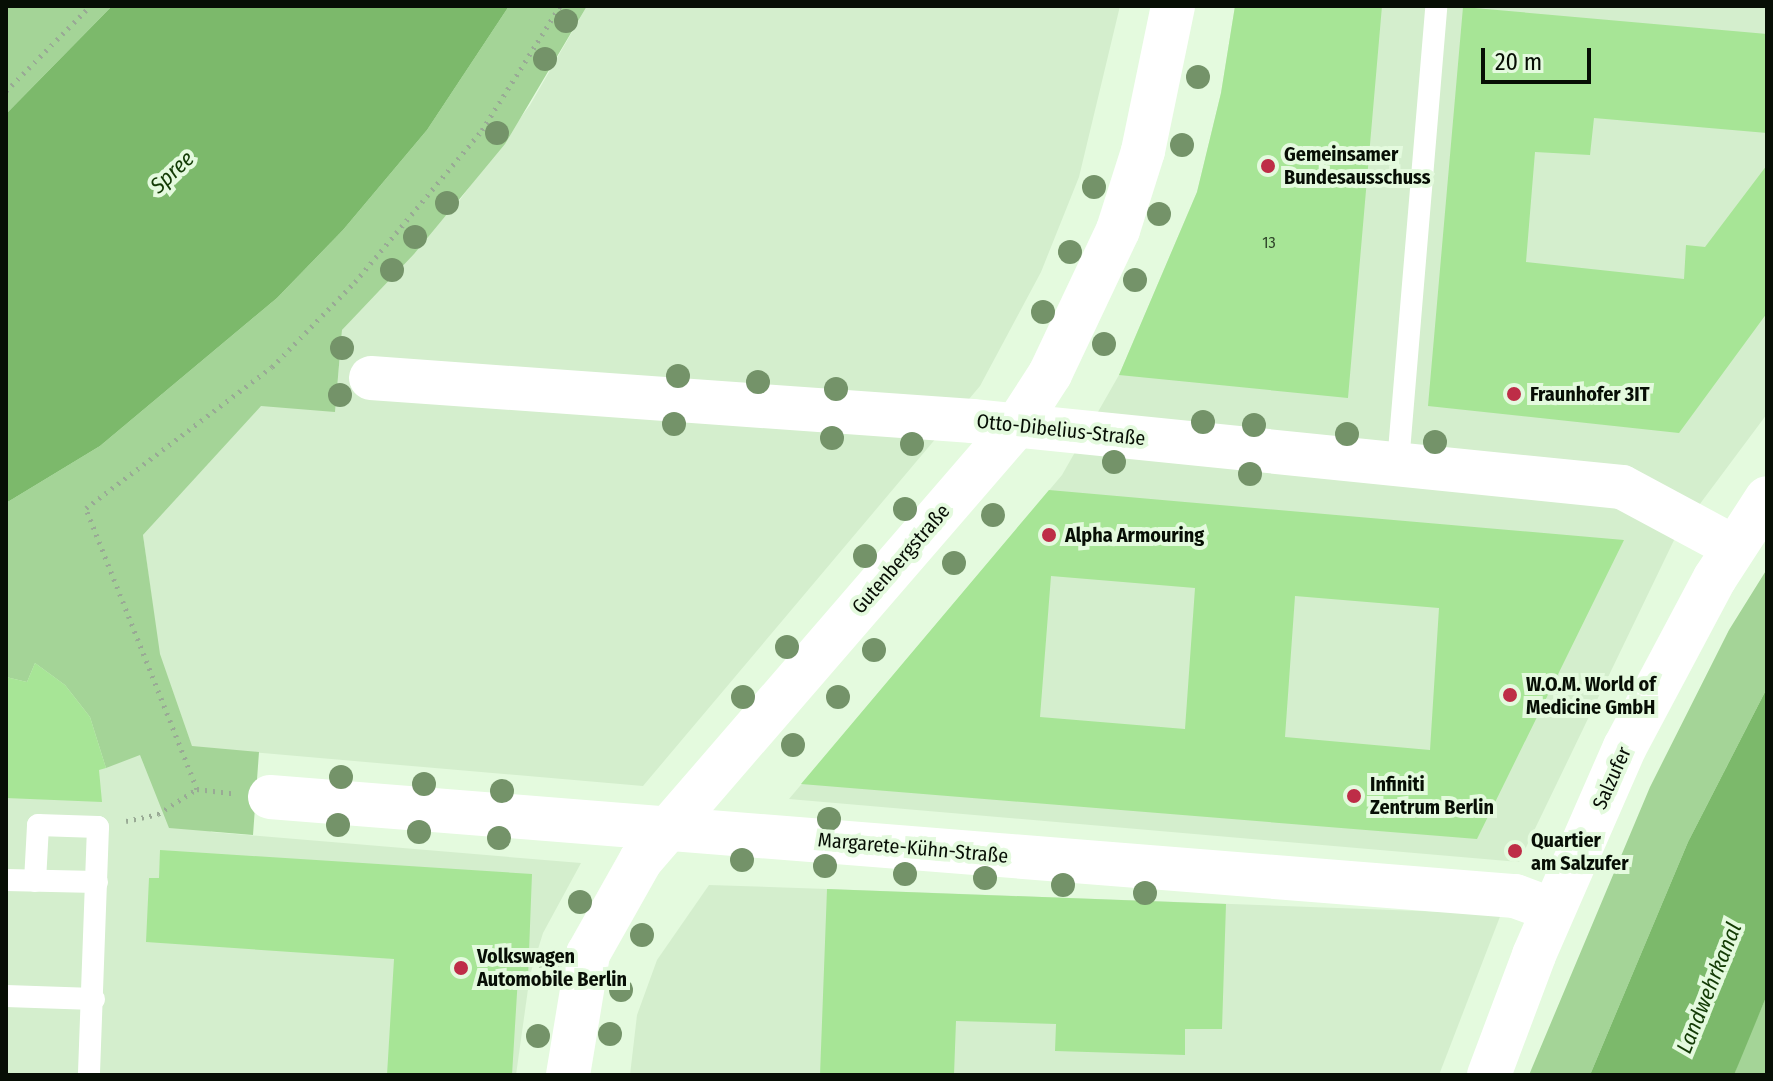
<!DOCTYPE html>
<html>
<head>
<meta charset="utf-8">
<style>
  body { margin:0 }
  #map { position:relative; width:1773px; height:1081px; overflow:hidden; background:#e4fade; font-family:"Fira Sans Condensed",sans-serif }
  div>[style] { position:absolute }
  .built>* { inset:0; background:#d4eecd }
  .green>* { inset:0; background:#a4d497 }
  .water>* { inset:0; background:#7cb96b }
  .building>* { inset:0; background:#a7e596 }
  .path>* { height:5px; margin-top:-2.5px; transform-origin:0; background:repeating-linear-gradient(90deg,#99aa95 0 2px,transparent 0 8px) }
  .service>* { height:22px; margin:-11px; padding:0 11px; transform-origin:11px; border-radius:11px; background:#fff }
  .minor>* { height:44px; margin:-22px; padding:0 22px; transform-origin:22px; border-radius:22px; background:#fff }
  .tertiary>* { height:44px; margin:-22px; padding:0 22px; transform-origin:22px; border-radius:22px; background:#fff }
  .trees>* { width:24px; height:24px; margin:-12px; border-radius:50%; background:#749369 }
  .dots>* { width:22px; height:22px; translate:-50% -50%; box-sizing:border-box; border:4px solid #e4fade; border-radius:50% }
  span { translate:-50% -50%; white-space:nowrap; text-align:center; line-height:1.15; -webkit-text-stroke:8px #e4fade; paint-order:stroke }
  .number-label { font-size:16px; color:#2f4429 }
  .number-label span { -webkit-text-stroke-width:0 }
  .poi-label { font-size:20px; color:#070e05; font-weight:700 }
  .left { translate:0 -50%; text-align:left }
  .street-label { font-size:20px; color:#070e05 }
  .water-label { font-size:22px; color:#123a04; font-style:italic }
  .frame { position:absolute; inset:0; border:8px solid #070e05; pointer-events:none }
  .scale { position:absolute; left:1481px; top:48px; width:110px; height:36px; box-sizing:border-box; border:4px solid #070e05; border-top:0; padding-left:10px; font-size:24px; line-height:28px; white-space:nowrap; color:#070e05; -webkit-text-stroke:6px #e4fade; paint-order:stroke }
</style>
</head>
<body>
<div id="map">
  <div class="built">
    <i style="clip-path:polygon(587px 6px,1120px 6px,1079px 177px,1041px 272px,980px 386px,643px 786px,192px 747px,159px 653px,143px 535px,261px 405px,335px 411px,342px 330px,459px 201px,530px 105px)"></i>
    <i style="clip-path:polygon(1235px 6px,1767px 6px,1767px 414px,1676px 536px,1519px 862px,789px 799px,1062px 475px,1119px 375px,1197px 192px,1221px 93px)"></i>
    <i style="clip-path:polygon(6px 503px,211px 832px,581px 863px,543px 933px,530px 975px,516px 1075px,6px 1075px)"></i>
    <i style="clip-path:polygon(709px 885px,827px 889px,1501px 914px,1439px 1075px,630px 1075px,637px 1015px,657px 960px)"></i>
  </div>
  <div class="green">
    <i style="clip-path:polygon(6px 6px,112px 6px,6px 114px)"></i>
    <i style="clip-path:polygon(509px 6px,587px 6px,505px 144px,414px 254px,342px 330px,335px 412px,261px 406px,143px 535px,160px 654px,192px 746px,259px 752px,253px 835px,169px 828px,140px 755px,106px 768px,90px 717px,65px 685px,35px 663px,27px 682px,6px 677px,6px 503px,100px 446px,277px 298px,343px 230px,427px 130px)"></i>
    <i style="clip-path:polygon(1767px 569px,1767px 688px,1688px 842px,1590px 1075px,1529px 1075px,1650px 787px,1729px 630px)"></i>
    <i style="clip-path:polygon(1767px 995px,1767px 1075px,1734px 1075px,1740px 1057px)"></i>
  </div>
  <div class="water">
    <i style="clip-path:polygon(112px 6px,509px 6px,427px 130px,343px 230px,277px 298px,100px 446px,6px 503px,6px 114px)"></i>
    <i style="clip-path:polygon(1767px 688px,1767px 995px,1734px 1075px,1590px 1075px,1688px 842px)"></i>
  </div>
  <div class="building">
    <i style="clip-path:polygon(1235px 6px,1382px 6px,1348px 398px,1119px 375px,1197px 192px,1221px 93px)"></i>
    <i style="clip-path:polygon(1463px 7px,1767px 34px,1767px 133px,1594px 118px,1590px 155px,1535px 152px,1526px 262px,1684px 279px,1686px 245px,1705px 247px,1767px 165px,1767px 313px,1679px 433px,1428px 406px)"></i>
    <i style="clip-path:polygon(evenodd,1049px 490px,1185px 502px,1624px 540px,1477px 839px,801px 784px,1049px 490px,1051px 576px,1195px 588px,1185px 729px,1040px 717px,1051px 576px,1049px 490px,1295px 596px,1439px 608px,1430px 750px,1285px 737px,1295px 596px)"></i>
    <i style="clip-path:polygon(35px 663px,65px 685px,90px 717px,106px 768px,99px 770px,102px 802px,6px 798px,6px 677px,27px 682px)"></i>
    <i style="clip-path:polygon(160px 850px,532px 874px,528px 978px,518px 977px,512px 1075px,387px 1075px,394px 959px,146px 942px,149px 878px,159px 878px)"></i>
    <i style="clip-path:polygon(827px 889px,1226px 904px,1222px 1029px,1185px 1029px,1185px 1055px,1055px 1051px,1056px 1024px,956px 1021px,954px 1075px,820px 1075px)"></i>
  </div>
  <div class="path">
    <i style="left:6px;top:91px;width:120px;rotate:-45.3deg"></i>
    <i style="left:197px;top:789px;width:302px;rotate:-111.6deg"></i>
    <i style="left:86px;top:508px;width:233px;rotate:-37.2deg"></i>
    <i style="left:272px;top:367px;width:119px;rotate:-45.7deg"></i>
    <i style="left:355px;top:282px;width:198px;rotate:-50.1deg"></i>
    <i style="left:482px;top:130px;width:146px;rotate:-57.8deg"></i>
    <i style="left:126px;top:821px;width:33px;rotate:-12deg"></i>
    <i style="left:158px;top:814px;width:46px;rotate:-32.7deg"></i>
    <i style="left:197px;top:789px;width:35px;rotate:7deg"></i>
  </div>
  <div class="service">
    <i style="left:1398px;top:463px;width:459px;rotate:-85.2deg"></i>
    <i style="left:6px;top:880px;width:91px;rotate:1.3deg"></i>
    <i style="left:35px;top:881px;width:56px;rotate:-86.9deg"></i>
    <i style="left:38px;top:825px;width:60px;rotate:1.9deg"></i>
    <i style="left:98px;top:827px;width:248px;rotate:92.1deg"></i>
    <i style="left:6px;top:996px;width:88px;rotate:2deg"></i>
  </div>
  <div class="minor">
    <i style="left:371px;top:378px;width:603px;rotate:4.09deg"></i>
    <i style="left:972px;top:421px;width:653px;rotate:5.8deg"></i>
    <i style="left:1622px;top:487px;width:127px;rotate:28.2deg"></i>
    <i style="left:270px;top:797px;width:1249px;rotate:4.55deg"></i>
    <i style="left:1515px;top:896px;width:40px;rotate:20.2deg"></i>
    <i style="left:568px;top:1075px;width:123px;rotate:-80.6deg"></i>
    <i style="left:588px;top:954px;width:108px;rotate:-60.6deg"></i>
    <i style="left:641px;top:860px;width:575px;rotate:-49.16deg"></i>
    <i style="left:1017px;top:425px;width:61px;rotate:-57.1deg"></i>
    <i style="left:1050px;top:374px;width:159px;rotate:-64.7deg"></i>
    <i style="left:1118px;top:230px;width:83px;rotate:-72.4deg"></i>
    <i style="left:1143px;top:151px;width:148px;rotate:-78.3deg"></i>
  </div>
  <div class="tertiary">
    <i style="left:1489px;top:1075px;width:128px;rotate:-69.4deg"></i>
    <i style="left:1534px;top:955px;width:227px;rotate:-66.4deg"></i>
    <i style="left:1625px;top:747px;width:191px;rotate:-62deg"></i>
    <i style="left:1715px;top:578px;width:95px;rotate:-57deg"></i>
  </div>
  <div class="trees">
    <i style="left:566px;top:21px"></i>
    <i style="left:545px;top:59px"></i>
    <i style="left:1198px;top:77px"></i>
    <i style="left:497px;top:133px"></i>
    <i style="left:1182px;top:145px"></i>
    <i style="left:1094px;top:187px"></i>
    <i style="left:447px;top:203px"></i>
    <i style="left:1159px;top:214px"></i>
    <i style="left:415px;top:237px"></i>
    <i style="left:1070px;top:252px"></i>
    <i style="left:392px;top:270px"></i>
    <i style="left:1135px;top:280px"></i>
    <i style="left:1043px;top:312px"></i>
    <i style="left:1104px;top:344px"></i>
    <i style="left:342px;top:348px"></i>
    <i style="left:678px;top:376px"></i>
    <i style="left:758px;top:382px"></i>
    <i style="left:836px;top:389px"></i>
    <i style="left:340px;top:395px"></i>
    <i style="left:1203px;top:422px"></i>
    <i style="left:674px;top:424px"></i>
    <i style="left:1254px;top:425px"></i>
    <i style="left:1347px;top:434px"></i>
    <i style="left:832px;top:438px"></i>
    <i style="left:1435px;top:442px"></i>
    <i style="left:912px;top:444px"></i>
    <i style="left:1114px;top:462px"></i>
    <i style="left:1250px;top:474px"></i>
    <i style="left:905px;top:509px"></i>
    <i style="left:993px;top:515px"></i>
    <i style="left:865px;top:556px"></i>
    <i style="left:954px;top:563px"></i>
    <i style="left:787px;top:647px"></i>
    <i style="left:874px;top:650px"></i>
    <i style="left:743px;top:697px"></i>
    <i style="left:838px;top:697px"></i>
    <i style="left:793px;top:745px"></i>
    <i style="left:341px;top:777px"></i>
    <i style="left:424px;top:784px"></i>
    <i style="left:502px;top:791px"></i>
    <i style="left:829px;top:819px"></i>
    <i style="left:338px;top:825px"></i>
    <i style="left:419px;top:832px"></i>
    <i style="left:499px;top:838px"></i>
    <i style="left:742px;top:860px"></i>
    <i style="left:825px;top:866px"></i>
    <i style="left:905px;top:874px"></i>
    <i style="left:985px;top:878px"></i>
    <i style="left:1063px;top:885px"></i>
    <i style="left:1145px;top:893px"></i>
    <i style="left:580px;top:902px"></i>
    <i style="left:642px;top:935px"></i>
    <i style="left:551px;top:969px"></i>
    <i style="left:621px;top:990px"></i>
    <i style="left:610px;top:1034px"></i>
    <i style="left:538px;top:1036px"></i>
  </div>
  <div class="dots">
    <i style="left:1268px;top:166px;background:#be2d47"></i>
    <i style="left:1514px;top:394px;background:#be2d47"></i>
    <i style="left:1049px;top:535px;background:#be2d47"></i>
    <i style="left:1510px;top:695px;background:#be2d47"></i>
    <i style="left:1354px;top:796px;background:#be2d47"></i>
    <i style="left:1515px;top:851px;background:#be2d47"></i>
    <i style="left:461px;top:968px;background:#be2d47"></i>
  </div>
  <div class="number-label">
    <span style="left:1269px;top:243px">13</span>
  </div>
  <div class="poi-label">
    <span class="left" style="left:1284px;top:166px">Gemeinsamer<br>Bundesausschuss</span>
    <span class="left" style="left:1530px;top:394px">Fraunhofer 3IT</span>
    <span class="left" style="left:1065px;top:535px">Alpha Armouring</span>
    <span class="left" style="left:1526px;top:696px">W.O.M. World of<br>Medicine GmbH</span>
    <span class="left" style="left:1370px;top:796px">Infiniti<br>Zentrum Berlin</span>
    <span class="left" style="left:1531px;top:852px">Quartier<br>am Salzufer</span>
    <span class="left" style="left:477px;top:968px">Volkswagen<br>Automobile Berlin</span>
  </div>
  <div class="street-label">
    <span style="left:1061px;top:430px;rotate:6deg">Otto-Dibelius-Straße</span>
    <span style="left:901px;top:559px;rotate:-49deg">Gutenbergstraße</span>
    <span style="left:1612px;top:778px;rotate:-66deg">Salzufer</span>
    <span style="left:913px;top:848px;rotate:5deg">Margarete-Kühn-Straße</span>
  </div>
  <div class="water-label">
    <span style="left:172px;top:172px;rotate:-43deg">Spree</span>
    <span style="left:1709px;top:988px;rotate:-68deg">Landwehrkanal</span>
  </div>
  <div class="frame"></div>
  <div class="scale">20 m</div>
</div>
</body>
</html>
